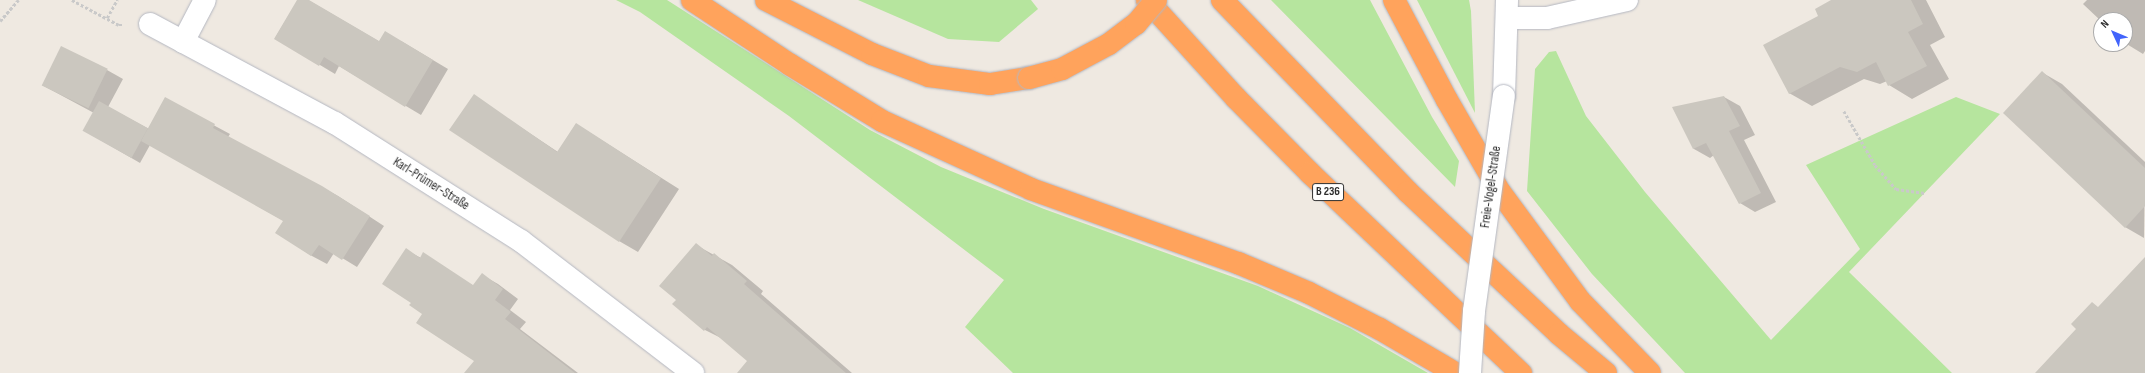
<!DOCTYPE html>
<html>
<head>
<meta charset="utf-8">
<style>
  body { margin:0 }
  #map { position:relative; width:2145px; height:373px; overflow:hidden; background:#efe9e1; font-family:"Sofia Sans Condensed",sans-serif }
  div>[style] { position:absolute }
  .green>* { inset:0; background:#b6e59e }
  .shadow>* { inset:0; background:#0003 }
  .building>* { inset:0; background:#cbc7bf; transform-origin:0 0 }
  .path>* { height:2.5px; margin-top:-1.25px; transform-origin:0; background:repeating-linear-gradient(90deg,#c9c9c9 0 3px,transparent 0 5px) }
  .roads { filter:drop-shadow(0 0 1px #b4b7c1) drop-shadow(0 0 1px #b4b7c1) }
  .minor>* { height:22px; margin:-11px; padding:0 11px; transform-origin:11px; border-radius:11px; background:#fff }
  .highway>* { height:22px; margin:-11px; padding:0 11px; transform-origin:11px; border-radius:11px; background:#ffa35c }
  .bridges { filter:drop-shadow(0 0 1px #b4b7c1) drop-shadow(0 0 1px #b4b7c1) }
  .minor-bridge>* { height:22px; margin:-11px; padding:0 11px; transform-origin:11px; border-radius:11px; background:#fff }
  .highway-bridge>* { height:22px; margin:-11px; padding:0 11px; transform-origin:11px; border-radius:11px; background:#ffa35c }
  span { translate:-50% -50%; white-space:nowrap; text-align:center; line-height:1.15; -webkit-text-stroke:3px #fff; paint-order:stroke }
  .shield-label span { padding:1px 3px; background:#fff; border:1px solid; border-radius:3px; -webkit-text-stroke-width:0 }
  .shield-label { font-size:12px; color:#2e2e2e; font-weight:700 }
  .street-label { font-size:13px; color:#2e2e2e }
  .north { position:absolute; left:2093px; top:12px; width:40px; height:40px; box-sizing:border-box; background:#fff; border:1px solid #ababab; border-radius:50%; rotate:314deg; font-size:11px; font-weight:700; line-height:16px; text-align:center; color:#2e2e2e }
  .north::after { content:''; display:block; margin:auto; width:14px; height:18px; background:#4264fb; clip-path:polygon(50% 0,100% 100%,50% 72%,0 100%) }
</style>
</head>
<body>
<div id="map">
  <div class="green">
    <i style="clip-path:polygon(616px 0,667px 0,870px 130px,941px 167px,1044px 209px,1258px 286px,1350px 328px,1428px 373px,1013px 373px,965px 327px,1004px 280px,789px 116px,640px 12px)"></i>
    <i style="clip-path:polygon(858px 0,1031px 0,1038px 9px,999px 42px,948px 39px)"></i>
    <i style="clip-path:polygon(1271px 0,1370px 0,1432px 117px,1459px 161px,1455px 187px)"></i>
    <i style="clip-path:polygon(1417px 0,1469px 0,1471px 11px,1475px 113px)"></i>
    <i style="clip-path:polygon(1556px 51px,1586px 116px,1645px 192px,1771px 340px,1860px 249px,1806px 165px,1956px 97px,2000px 114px,1849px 272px,1952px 373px,1685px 373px,1592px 274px,1527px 191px,1535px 69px,1549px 52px)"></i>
  </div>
  <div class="shadow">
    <i style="clip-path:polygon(298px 0,308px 0,380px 42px,401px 41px,448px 69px,421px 115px,339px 66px,335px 74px,275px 38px)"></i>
    <i style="clip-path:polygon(1833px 0,1926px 0,1945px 37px,1930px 45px,1949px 79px,1912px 99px,1889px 85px,1887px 81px,1880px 84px,1864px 79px,1812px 106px,1789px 93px,1820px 16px)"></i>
    <i style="clip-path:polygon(2087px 0,2145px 0,2145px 51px,2143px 54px,2125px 43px,2125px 20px,2101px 21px,2083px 4px)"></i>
    <i style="clip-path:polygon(107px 70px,123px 79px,108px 107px,149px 129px,165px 99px,230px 134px,228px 137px,338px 196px,384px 226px,357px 267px,334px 253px,327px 264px,312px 256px,277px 233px,284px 221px,150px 145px,140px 163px,85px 131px,94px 113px,42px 85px)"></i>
    <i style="clip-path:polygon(2043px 73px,2062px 84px,2145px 162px,2144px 238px,2125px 227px)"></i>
    <i style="clip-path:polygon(474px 96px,558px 152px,576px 124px,679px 189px,638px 252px,619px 241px)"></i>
    <i style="clip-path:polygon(1724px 97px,1740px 106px,1755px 135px,1744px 140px,1776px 202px,1755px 212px,1740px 203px,1714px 155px,1710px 158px,1694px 149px,1673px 108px)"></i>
    <i style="clip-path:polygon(696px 245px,732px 265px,763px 291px,761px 294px,852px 373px,755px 373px,749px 361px,723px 339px,705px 330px,685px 313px,677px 300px)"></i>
    <i style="clip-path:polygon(406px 250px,474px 286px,482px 275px,498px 284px,518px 299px,510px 310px,526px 322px,520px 329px,578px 373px,468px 373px,475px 361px,412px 302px)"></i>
  </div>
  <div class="building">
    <i style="clip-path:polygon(297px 0,309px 0,379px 41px,385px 31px,433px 60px,405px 107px,324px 57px,319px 66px,274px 39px)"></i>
    <i style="clip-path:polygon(1831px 0,1911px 0,1923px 24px,1908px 32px,1927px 66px,1888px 86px,1876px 62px,1857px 72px,1840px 67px,1789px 94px,1763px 45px,1818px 16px,1815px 9px)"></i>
    <i style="left:61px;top:46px;width:52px;height:44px;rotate:26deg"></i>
    <i style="clip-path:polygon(2042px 71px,2145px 168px,2145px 206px,2125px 228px,2003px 113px)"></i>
    <i style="clip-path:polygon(474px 94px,557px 152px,576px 123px,661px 178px,619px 242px,449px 130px)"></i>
    <i style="clip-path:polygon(1724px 96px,1740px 126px,1729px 131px,1761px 193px,1739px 204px,1706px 143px,1693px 149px,1672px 107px)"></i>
    <i style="clip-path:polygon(165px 97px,215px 124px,213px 128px,322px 186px,370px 216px,342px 260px,319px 245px,311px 256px,275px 233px,283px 221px,141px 141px)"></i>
    <i style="left:99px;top:101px;width:56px;height:34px;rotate:29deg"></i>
    <i style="clip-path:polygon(696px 243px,712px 256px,714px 253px,747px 281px,744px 284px,846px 373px,737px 373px,747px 361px,707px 327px,704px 331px,672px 304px,676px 300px,659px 286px)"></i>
    <i style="clip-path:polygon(406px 248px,420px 258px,423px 252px,473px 285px,482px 273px,503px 289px,495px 300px,511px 312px,505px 319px,575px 373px,464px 373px,474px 361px,416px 323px,422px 314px,409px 305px,411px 303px,382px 284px)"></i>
    <i style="clip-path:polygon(2145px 257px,2145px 373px,2035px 373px,2076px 329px,2071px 324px,2092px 302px,2098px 307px)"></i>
  </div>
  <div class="path">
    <i style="left:72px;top:0;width:53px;rotate:28deg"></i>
    <i style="left:119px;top:25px;width:4px"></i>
    <i style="left:107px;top:18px;width:21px;rotate:-61deg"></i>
    <i style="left:0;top:21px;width:28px;rotate:-49deg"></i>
    <i style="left:1844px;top:111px;width:62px;rotate:60.1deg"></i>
    <i style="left:1875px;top:165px;width:32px;rotate:49deg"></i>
    <i style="left:1896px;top:189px;width:29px;rotate:8deg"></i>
  </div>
  <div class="roads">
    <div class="minor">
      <i style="left:1508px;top:18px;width:39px"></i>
      <i style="left:1547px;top:18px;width:82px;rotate:-12.7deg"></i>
      <i style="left:150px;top:24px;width:210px;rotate:28.2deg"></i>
      <i style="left:335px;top:123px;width:220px;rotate:32.4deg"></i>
      <i style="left:521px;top:241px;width:217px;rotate:37.5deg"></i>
      <i style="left:183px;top:42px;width:47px;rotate:-62.4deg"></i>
      <i style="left:1504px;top:96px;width:96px;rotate:-88.2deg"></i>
    </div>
    <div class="highway">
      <i style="left:692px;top:0;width:116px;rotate:33.4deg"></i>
      <i style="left:789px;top:64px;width:109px;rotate:31.5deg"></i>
      <i style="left:882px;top:121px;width:164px;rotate:24.5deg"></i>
      <i style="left:1031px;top:189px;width:220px;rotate:19.7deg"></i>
      <i style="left:1238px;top:263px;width:77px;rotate:22.9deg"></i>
      <i style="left:1309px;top:293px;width:80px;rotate:26.9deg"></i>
      <i style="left:1380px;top:329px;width:87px;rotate:30.4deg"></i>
      <i style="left:766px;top:0;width:119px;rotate:27deg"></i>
      <i style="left:872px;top:54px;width:61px;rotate:21.1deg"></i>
      <i style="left:929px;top:76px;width:62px;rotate:7.5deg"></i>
      <i style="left:990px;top:84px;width:39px;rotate:-9deg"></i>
      <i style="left:1147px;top:0;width:132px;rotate:47.8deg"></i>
      <i style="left:1236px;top:98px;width:105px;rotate:45.4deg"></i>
      <i style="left:1310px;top:173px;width:291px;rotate:43.5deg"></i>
      <i style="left:1222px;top:0;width:267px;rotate:45.9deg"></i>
      <i style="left:1408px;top:192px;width:207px;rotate:43.2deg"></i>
      <i style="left:1559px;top:334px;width:61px;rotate:39.7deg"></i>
      <i style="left:1394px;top:0;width:113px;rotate:62.1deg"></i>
      <i style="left:1447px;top:100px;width:106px;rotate:60.1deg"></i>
      <i style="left:1500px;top:192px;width:135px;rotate:53.7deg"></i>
      <i style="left:1580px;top:301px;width:100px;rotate:45.8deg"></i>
    </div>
  </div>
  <div class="bridges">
    <div class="minor-bridge">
      <i style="left:1470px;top:373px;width:62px;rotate:-86.3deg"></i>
      <i style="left:1474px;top:311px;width:217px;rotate:-82.1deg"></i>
    </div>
    <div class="highway-bridge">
      <i style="left:1029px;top:78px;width:34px;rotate:-15deg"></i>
      <i style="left:1062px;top:69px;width:53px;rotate:-28deg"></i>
      <i style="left:1109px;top:44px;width:34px;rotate:-37deg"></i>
      <i style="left:1136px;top:24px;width:31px;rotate:-50deg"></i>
    </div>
  </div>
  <div class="shield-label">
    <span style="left:1328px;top:192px">B 236</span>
  </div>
  <div class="street-label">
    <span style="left:431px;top:184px;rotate:32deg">Karl-Prümer-Straße</span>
    <span style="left:1491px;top:187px;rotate:-82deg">Freie-Vogel-Straße</span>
  </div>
  <div class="north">N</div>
</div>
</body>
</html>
